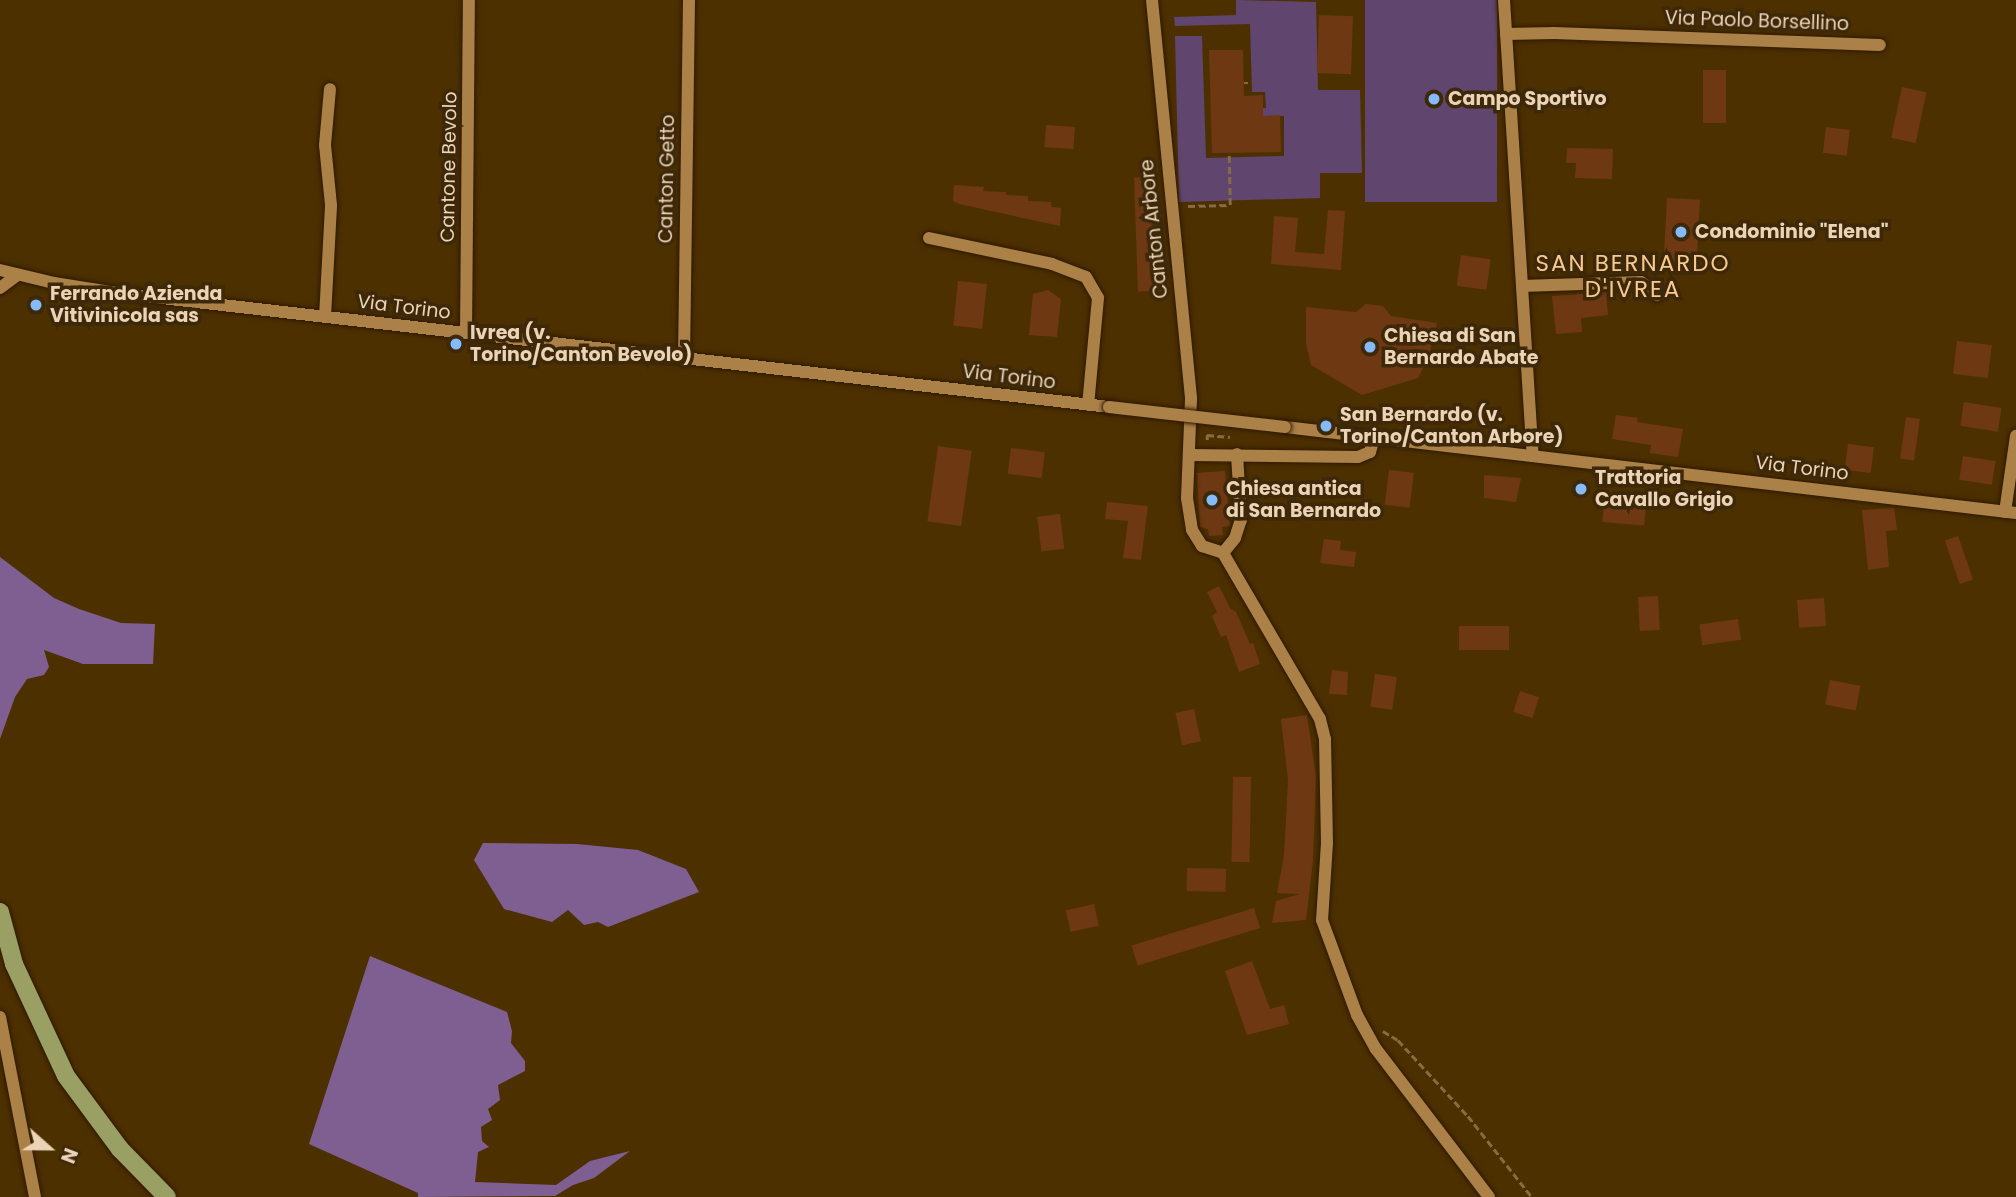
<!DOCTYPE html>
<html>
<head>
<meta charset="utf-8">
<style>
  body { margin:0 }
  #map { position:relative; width:2016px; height:1197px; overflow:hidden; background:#4d3000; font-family:Poppins,sans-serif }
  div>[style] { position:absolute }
  .green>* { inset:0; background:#60466e; transform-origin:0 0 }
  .forest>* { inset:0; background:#7f5e91 }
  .building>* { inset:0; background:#6e3912; transform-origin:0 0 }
  .path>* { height:2.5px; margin-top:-1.25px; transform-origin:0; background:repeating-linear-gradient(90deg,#866b43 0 7px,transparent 0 10.5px) }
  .roads { filter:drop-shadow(0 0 2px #2e1a00) drop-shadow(0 0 2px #2e1a00) }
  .minor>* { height:12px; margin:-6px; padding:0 6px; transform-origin:6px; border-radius:6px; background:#ab8148 }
  .major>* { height:18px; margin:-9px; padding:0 9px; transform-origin:9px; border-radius:9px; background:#9a9f64 }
  .bridges { filter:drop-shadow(0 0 2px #2e1a00) drop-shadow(0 0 2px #2e1a00) }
  .minor-bridge>* { height:12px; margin:-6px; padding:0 6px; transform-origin:6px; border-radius:6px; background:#ab8148 }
  .dots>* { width:19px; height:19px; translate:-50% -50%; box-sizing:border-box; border:4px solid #3d2809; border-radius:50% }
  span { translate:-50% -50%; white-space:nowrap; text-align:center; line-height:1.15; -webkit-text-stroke:7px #3d2809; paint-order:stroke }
  .street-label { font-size:19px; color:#ead3b7 }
  .poi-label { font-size:19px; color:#ead3b7; font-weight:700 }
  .left { translate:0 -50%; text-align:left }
  .quarter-label { font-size:23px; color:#f7c990; letter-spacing:2px }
  .north { position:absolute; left:14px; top:1113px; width:70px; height:70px; -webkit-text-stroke:5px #3d2809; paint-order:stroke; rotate:111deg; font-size:19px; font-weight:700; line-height:28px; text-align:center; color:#ead3b7 }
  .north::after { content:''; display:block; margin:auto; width:24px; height:32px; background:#ead3b7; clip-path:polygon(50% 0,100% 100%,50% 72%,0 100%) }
</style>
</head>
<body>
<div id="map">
  <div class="green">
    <i style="clip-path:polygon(1236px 0,1316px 2px,1318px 90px,1360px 90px,1362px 173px,1320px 173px,1320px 198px,1179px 202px,1175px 36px,1202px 36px,1206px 158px,1284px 156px,1284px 116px,1250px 116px,1250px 109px,1266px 108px,1265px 92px,1252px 92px,1250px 24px,1175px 26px,1174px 17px,1236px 15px)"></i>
    <i style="left:1365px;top:0;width:132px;height:202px"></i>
  </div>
  <div class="forest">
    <i style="clip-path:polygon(0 557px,54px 598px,79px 609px,121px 623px,155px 624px,153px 664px,83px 664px,44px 650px,49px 667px,44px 675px,27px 679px,15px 697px,0 739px)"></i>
    <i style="clip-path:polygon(483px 843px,577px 844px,638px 850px,686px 869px,699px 892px,608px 927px,598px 922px,584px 925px,568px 910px,552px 922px,504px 909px,474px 860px)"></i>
    <i style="clip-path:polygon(370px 956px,507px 1012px,512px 1031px,511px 1043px,525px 1061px,525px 1071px,498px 1085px,500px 1100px,488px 1109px,492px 1120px,481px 1127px,482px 1141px,489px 1147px,478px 1152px,475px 1182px,556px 1185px,590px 1161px,630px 1151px,594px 1178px,573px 1185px,555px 1196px,418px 1197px,418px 1193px,309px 1144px)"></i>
  </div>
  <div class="building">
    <i style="left:1319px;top:15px;width:34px;height:58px;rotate:2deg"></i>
    <i style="clip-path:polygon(1209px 50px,1243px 50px,1244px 96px,1263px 95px,1263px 116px,1280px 115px,1281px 152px,1212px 153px)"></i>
    <i style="left:1703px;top:70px;width:23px;height:53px"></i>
    <i style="left:1902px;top:87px;width:25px;height:52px;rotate:12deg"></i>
    <i style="left:1046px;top:125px;width:29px;height:22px;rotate:4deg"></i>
    <i style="left:1826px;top:127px;width:24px;height:26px;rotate:7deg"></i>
    <i style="clip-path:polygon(1567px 148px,1613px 149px,1612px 179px,1575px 178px,1576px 163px,1566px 163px)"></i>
    <i style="left:1150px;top:177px;width:114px;height:16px;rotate:88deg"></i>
    <i style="clip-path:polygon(954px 185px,984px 187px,983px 191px,1006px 192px,1006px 195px,1028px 196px,1028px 201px,1051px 202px,1051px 207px,1061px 208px,1060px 226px,959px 204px,953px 201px)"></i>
    <i style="left:1667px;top:198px;width:33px;height:66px;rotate:3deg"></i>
    <i style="clip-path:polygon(1328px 210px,1345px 211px,1341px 270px,1271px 264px,1274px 216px,1298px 218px,1295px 252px,1324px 254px)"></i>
    <i style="left:1461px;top:255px;width:30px;height:31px;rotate:8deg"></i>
    <i style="left:958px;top:281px;width:29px;height:45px;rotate:6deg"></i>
    <i style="clip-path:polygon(1048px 290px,1061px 299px,1057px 337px,1029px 335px,1033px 294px)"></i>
    <i style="clip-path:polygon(1606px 292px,1608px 315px,1581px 318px,1582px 332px,1556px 334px,1552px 296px)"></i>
    <i style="clip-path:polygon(1366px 304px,1383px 306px,1391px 316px,1437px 323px,1428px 358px,1418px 378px,1362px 395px,1311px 365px,1306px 344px,1306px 307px,1356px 312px)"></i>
    <i style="left:1957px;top:341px;width:35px;height:33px;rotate:7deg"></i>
    <i style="left:1964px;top:402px;width:38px;height:24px;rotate:9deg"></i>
    <i style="clip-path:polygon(1616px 415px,1638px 418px,1637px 422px,1683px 429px,1678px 457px,1650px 453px,1651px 445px,1612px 439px)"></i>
    <i style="left:1906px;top:417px;width:14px;height:42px;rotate:8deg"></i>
    <i style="left:1848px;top:444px;width:26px;height:26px;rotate:7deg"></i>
    <i style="left:938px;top:446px;width:34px;height:76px;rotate:8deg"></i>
    <i style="left:1011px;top:448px;width:34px;height:26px;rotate:7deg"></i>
    <i style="left:1963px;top:456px;width:33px;height:24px;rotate:9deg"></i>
    <i style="left:1389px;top:470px;width:25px;height:35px;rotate:7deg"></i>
    <i style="clip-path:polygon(1225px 471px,1230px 526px,1222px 527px,1223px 535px,1209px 536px,1208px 529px,1200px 527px,1197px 473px)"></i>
    <i style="clip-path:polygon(1484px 475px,1521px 478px,1516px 502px,1484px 498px)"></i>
    <i style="left:1605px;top:491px;width:42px;height:31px;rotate:5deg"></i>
    <i style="clip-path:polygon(1107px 502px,1148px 506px,1141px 560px,1123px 558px,1128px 521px,1105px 519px)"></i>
    <i style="clip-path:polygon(1894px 508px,1897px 530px,1886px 531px,1889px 567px,1868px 570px,1862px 510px)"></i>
    <i style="left:1060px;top:514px;width:35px;height:23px;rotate:83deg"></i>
    <i style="left:1958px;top:536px;width:46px;height:14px;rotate:71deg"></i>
    <i style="clip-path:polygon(1324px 539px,1341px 541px,1340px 550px,1356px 552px,1354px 567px,1320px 563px)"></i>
    <i style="clip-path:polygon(1219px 586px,1230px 608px,1236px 612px,1250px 644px,1253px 643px,1260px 664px,1239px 672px,1226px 635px,1221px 637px,1212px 616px,1217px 612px,1207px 592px)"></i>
    <i style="left:1658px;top:596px;width:34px;height:20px;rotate:87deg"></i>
    <i style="left:1824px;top:598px;width:28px;height:27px;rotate:86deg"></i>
    <i style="left:1738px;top:619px;width:21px;height:39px;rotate:82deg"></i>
    <i style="left:1509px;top:626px;width:24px;height:50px;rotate:90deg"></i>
    <i style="clip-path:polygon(1332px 670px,1348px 672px,1347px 695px,1329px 694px)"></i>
    <i style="left:1375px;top:674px;width:22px;height:33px;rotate:8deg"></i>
    <i style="left:1830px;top:680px;width:31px;height:25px;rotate:11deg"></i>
    <i style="left:1520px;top:691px;width:20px;height:22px;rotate:18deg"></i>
    <i style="left:1194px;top:709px;width:33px;height:19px;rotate:78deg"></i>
    <i style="clip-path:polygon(1307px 715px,1316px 776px,1313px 861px,1306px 920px,1272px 923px,1276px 901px,1300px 894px,1277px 893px,1284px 856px,1288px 780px,1281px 719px)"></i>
    <i style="left:1251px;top:777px;width:85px;height:18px;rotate:91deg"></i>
    <i style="left:1187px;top:868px;width:39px;height:23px;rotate:1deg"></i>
    <i style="left:1094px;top:904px;width:22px;height:29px;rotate:77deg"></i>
    <i style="left:1254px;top:908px;width:21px;height:128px;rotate:73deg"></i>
    <i style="clip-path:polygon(1252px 961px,1270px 1009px,1284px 1005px,1289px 1024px,1247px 1035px,1225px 971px)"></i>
  </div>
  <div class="path">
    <i style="left:1244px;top:83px;width:4px"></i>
    <i style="left:1188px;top:206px;width:42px;rotate:-1.4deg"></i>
    <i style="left:1230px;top:205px;width:52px;rotate:-91.1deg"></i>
    <i style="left:1207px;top:440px;width:5px;rotate:-90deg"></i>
    <i style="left:1207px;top:435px;width:23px;rotate:5deg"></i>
    <i style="left:1383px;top:1031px;width:17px;rotate:31deg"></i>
    <i style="left:1398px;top:1040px;width:103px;rotate:47.4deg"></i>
    <i style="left:1468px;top:1116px;width:103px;rotate:51.7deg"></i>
  </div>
  <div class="roads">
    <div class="minor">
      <i style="left:1152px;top:0;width:401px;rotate:84.4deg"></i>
      <i style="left:1191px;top:399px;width:99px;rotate:92.3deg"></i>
      <i style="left:1187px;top:498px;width:32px;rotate:81deg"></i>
      <i style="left:1192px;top:530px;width:19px;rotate:58deg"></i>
      <i style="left:1202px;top:546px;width:22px;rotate:18deg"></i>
      <i style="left:1504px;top:0;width:457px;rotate:86.4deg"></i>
      <i style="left:1506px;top:34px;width:48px;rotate:-1.2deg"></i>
      <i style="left:1554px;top:33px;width:326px;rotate:2.1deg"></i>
      <i style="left:929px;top:238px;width:126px;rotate:11.9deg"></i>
      <i style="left:1052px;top:264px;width:36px;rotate:21deg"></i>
      <i style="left:1086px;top:277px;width:24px;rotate:60deg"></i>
      <i style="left:1098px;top:298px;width:107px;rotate:95.3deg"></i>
      <i style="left:0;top:270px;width:56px;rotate:13.5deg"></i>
      <i style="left:54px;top:283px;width:65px;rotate:8.9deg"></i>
      <i style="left:118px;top:293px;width:998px;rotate:6.56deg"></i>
      <i style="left:1522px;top:286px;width:119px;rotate:-1.9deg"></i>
      <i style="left:1641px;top:282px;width:21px;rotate:39deg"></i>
      <i style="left:0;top:288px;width:21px;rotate:-37deg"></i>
      <i style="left:325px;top:317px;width:112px;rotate:-86.9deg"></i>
      <i style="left:331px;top:205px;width:60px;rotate:-95.7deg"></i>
      <i style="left:325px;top:145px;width:56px;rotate:-84.9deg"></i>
      <i style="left:466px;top:333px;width:333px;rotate:-89.5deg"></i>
      <i style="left:684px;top:359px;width:359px;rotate:-89.2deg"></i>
      <i style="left:1285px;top:427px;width:736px;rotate:6.71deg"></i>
      <i style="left:1190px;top:455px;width:168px;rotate:0.7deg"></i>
      <i style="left:1358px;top:457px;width:13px;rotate:-23deg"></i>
      <i style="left:1370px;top:452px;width:15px;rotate:-74deg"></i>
      <i style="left:2005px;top:512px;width:77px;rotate:-81.8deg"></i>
      <i style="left:1223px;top:553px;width:192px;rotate:59.7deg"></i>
      <i style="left:1320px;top:719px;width:21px;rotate:76deg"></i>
      <i style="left:1325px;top:739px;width:104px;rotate:88.9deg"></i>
      <i style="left:1327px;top:843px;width:77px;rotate:93.7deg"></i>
      <i style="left:1322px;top:920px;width:101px;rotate:69.8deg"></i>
      <i style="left:1357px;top:1015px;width:39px;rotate:61deg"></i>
      <i style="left:1376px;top:1049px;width:186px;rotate:52.6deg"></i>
      <i style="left:1223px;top:553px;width:19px;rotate:-51deg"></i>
      <i style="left:1235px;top:538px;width:19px;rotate:-72deg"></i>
      <i style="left:1241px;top:520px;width:66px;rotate:-93.5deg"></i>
      <i style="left:0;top:1017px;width:183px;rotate:79deg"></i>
    </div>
    <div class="major">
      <i style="left:0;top:912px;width:54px;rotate:74.9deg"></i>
      <i style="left:14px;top:964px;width:123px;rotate:65.1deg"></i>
      <i style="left:66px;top:1076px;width:91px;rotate:53.5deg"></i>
      <i style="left:120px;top:1149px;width:67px;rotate:45.6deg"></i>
    </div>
  </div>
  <div class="bridges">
    <div class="minor-bridge">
      <i style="left:1109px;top:407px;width:177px;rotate:6.5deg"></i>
    </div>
  </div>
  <div class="dots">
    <i style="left:1434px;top:99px;background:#85bbfb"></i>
    <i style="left:1681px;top:232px;background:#85bbfb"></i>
    <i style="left:36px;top:305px;background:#85bbfb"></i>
    <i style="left:456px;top:344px;background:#85bbfb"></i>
    <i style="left:1370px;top:347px;background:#85bbfb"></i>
    <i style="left:1326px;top:426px;background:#85bbfb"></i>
    <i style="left:1581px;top:489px;background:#85bbfb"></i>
    <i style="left:1212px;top:500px;background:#85bbfb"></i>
  </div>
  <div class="street-label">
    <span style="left:1757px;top:21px;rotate:2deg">Via Paolo Borsellino</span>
    <span style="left:449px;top:167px;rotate:-89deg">Cantone Bevolo</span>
    <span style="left:667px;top:179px;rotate:-89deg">Canton Getto</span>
    <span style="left:1154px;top:229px;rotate:-96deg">Canton Arbore</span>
    <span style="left:404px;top:307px;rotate:7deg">Via Torino</span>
    <span style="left:1009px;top:377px;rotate:7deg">Via Torino</span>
    <span style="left:1802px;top:468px;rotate:7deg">Via Torino</span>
  </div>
  <div class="poi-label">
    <span class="left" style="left:1448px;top:99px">Campo Sportivo</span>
    <span class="left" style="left:1695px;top:232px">Condominio "Elena"</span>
    <span class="left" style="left:50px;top:305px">Ferrando Azienda<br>Vitivinicola sas</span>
    <span class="left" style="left:470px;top:344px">Ivrea (v.<br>Torino/Canton Bevolo)</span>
    <span class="left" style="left:1384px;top:347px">Chiesa di San<br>Bernardo Abate</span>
    <span class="left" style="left:1340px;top:426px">San Bernardo (v.<br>Torino/Canton Arbore)</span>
    <span class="left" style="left:1595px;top:489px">Trattoria<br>Cavallo Grigio</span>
    <span class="left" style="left:1226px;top:500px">Chiesa antica<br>di San Bernardo</span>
  </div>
  <div class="quarter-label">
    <span style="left:1633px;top:276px">SAN BERNARDO<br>D'IVREA</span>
  </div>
  <div class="north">N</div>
</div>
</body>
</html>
